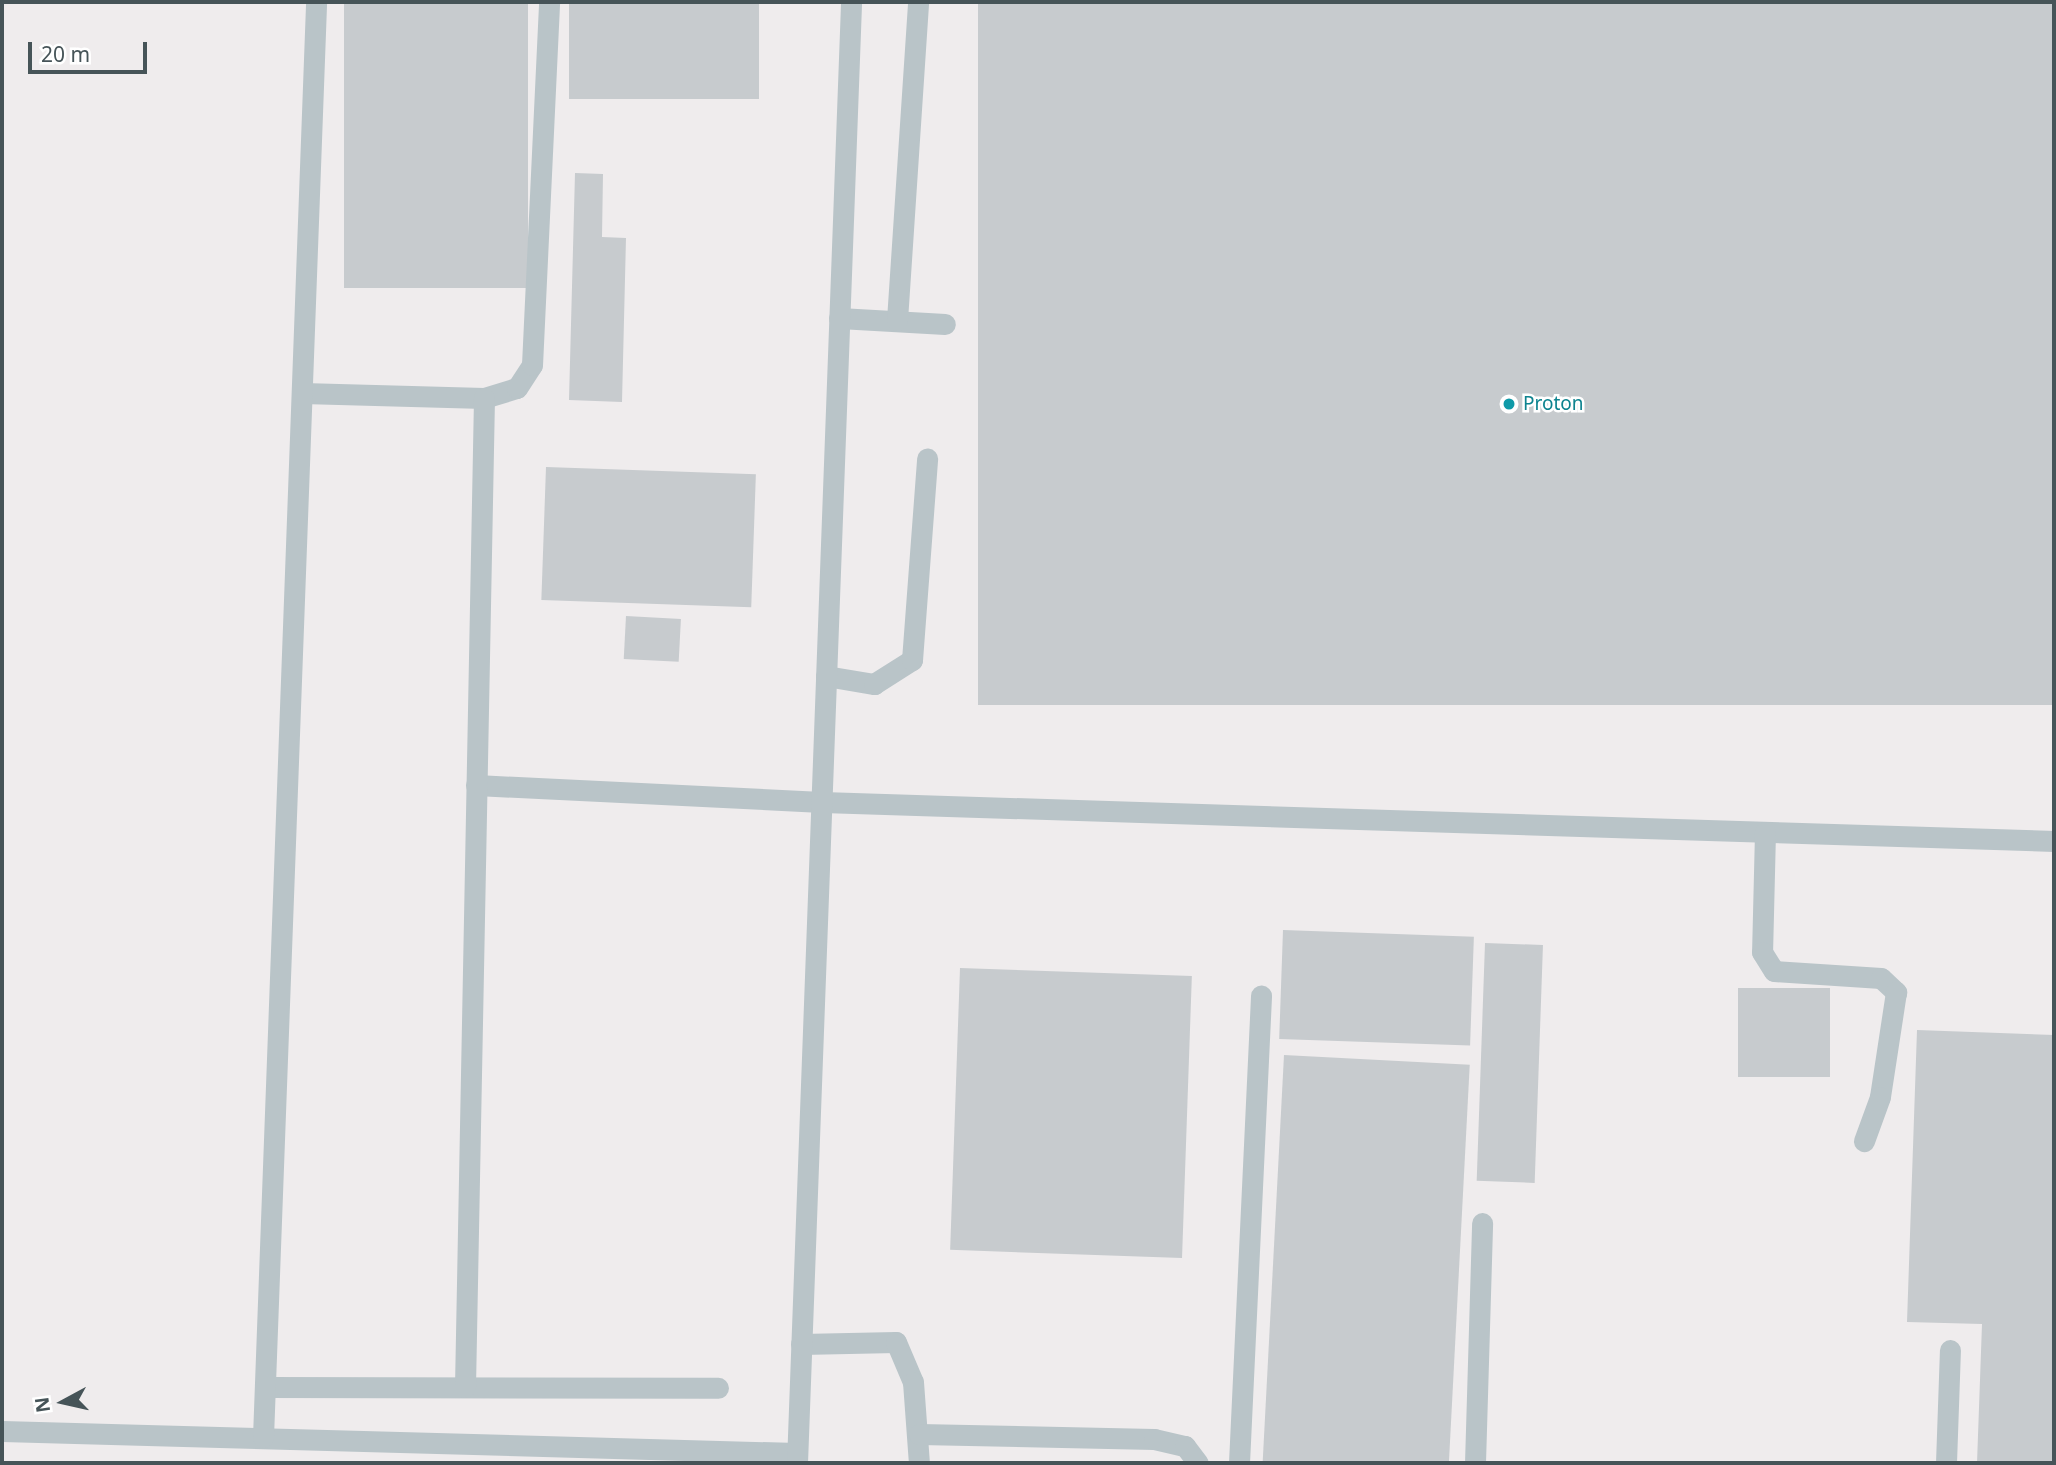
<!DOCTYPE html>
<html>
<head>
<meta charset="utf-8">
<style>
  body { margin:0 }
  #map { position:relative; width:2056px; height:1465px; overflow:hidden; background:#efeced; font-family:"Noto Sans",sans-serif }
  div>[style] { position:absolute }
  .building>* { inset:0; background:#c7cbce; transform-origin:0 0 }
  .lane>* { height:21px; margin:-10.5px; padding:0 10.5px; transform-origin:10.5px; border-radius:10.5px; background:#b9c4c8 }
  .dots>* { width:19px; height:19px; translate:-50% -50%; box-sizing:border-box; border:4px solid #fff; border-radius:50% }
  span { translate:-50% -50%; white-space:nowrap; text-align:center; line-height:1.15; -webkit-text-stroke:5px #fff; paint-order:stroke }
  .culture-label { font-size:19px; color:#0d838f }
  .left { translate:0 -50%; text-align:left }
  .frame { position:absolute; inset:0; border:4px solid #465458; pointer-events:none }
  .north { position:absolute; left:28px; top:1367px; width:70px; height:70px; -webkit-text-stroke:5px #fff; paint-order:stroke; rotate:262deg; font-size:19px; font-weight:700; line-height:28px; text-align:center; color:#465458 }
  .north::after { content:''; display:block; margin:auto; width:24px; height:32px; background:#465458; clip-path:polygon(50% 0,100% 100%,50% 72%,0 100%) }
  .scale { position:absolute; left:28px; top:42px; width:119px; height:32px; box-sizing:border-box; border:4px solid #465458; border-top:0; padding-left:9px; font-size:21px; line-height:24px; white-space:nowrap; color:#465458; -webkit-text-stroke:5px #fff; paint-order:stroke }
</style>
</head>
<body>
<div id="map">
  <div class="building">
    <i style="left:344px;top:2px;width:184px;height:286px"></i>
    <i style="left:569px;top:2px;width:190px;height:97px"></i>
    <i style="left:978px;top:2px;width:1076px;height:703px"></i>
    <i style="clip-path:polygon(575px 173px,603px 174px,602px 237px,626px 238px,622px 402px,569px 400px)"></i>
    <i style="left:546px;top:467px;width:210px;height:133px;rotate:2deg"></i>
    <i style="left:626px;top:616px;width:55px;height:43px;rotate:3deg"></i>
    <i style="left:1283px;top:930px;width:191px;height:109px;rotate:2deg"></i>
    <i style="left:1485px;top:943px;width:58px;height:238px;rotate:2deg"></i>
    <i style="left:960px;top:968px;width:232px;height:282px;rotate:2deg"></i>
    <i style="left:1738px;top:988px;width:92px;height:89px"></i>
    <i style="clip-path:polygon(1917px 1030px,2054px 1035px,2054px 1463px,1977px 1463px,1982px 1324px,1907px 1322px)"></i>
    <i style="left:1284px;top:1055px;width:186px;height:408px;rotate:3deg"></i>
  </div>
  <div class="lane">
    <i style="left:839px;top:318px;width:106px;rotate:3.2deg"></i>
    <i style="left:897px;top:320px;width:319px;rotate:-86.2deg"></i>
    <i style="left:302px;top:393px;width:182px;rotate:1.6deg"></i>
    <i style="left:484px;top:398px;width:34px;rotate:-17deg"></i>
    <i style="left:517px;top:388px;width:27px;rotate:-57deg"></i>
    <i style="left:532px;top:365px;width:363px;rotate:-87.3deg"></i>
    <i style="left:826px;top:676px;width:49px;rotate:9.5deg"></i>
    <i style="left:874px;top:684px;width:45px;rotate:-32.3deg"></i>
    <i style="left:912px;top:660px;width:202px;rotate:-85.7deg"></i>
    <i style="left:476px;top:785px;width:346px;rotate:2.8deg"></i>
    <i style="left:822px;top:802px;width:1233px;rotate:1.81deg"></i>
    <i style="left:1765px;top:832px;width:120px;rotate:91.4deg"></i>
    <i style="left:1762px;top:952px;width:22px;rotate:58deg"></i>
    <i style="left:1774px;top:971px;width:107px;rotate:3.7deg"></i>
    <i style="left:1881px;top:978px;width:21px;rotate:43deg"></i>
    <i style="left:1896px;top:992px;width:106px;rotate:98.7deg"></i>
    <i style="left:1880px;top:1097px;width:47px;rotate:110deg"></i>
    <i style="left:801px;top:1344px;width:95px;rotate:-1.2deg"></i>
    <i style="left:896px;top:1342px;width:43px;rotate:67deg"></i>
    <i style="left:913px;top:1382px;width:81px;rotate:85.8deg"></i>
    <i style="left:266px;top:1387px;width:452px;rotate:0.1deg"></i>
    <i style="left:465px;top:1387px;width:989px;rotate:-88.9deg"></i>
    <i style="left:2px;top:1431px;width:795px;rotate:1.59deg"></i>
    <i style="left:919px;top:1434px;width:235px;rotate:1.2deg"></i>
    <i style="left:1154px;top:1439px;width:32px;rotate:13deg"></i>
    <i style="left:1185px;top:1446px;width:21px;rotate:53deg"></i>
    <i style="left:263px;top:1437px;width:1436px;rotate:-87.88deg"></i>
    <i style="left:797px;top:1463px;width:1462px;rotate:-87.88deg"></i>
    <i style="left:1239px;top:1463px;width:468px;rotate:-87.3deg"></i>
    <i style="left:1475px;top:1463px;width:240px;rotate:-88.3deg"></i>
    <i style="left:1946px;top:1463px;width:113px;rotate:-88deg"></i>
  </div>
  <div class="dots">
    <i style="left:1509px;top:404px;background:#0f9aa8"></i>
  </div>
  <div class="culture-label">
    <span class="left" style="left:1523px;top:404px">Proton</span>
  </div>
  <div class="frame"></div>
  <div class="north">N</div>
  <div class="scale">20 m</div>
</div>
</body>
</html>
